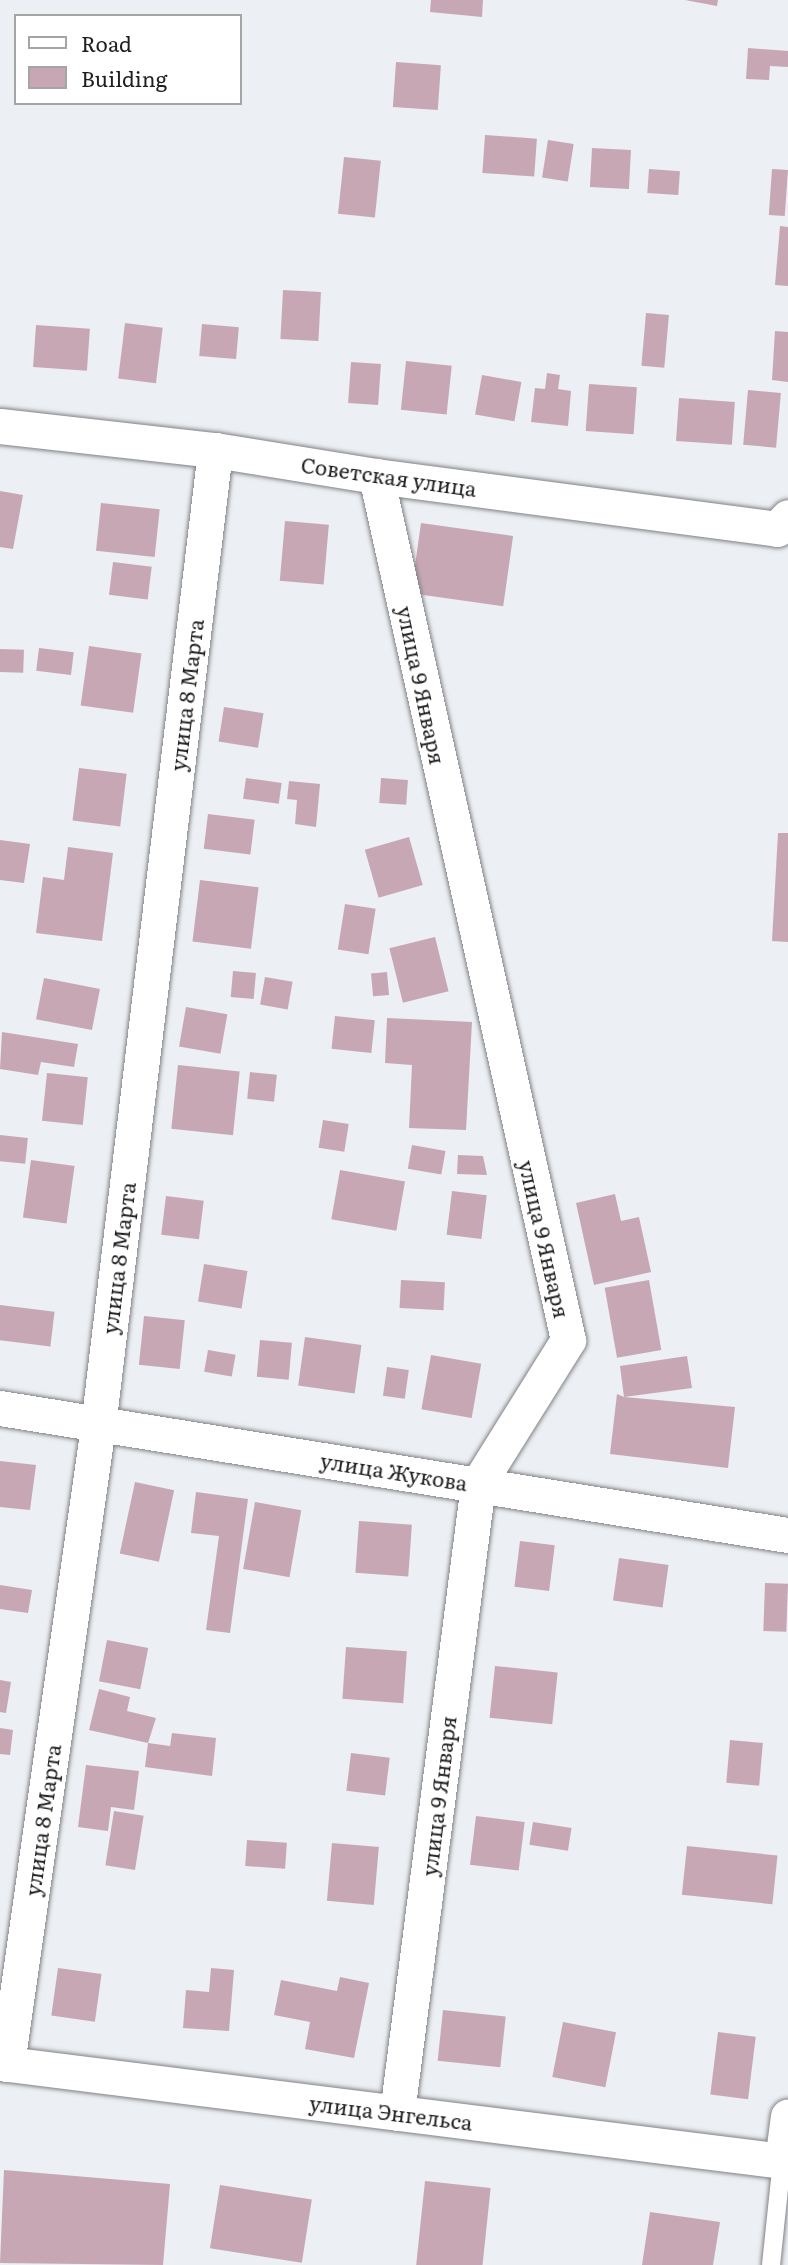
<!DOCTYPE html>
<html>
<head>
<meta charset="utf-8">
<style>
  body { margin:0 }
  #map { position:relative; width:788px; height:2265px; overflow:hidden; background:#eceff3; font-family:Literata,serif }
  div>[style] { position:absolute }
  .building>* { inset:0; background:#c8a7b5; transform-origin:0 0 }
  .roads { filter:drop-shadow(0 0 2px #808286) drop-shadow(0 0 2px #808286) }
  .service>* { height:18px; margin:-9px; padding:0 9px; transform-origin:9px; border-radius:9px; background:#fff }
  .minor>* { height:35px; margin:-17.5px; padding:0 17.5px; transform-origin:17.5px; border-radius:17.5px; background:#fff }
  span { translate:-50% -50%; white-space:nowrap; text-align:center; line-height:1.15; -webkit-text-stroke:5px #fff; paint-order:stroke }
  .street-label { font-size:21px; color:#1f1f21 }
  .legend { position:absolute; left:14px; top:14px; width:228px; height:91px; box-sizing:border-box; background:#fff; border:2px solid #a5a5a6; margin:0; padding:9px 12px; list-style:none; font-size:21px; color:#1f1f21 }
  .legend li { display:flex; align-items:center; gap:14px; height:35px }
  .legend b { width:35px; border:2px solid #a5a5a6 }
</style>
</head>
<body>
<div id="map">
  <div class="building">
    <i style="clip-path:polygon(431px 0,483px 0,482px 17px,430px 12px)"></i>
    <i style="clip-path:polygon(685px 0,718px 0,717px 6px)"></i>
    <i style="clip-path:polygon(748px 48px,788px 51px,788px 67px,770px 66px,769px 80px,746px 79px)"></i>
    <i style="left:396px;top:62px;width:45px;height:45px;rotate:4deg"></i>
    <i style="left:485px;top:135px;width:52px;height:38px;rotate:4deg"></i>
    <i style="left:548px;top:140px;width:26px;height:38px;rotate:9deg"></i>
    <i style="left:592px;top:148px;width:39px;height:39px;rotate:3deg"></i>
    <i style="left:344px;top:157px;width:37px;height:57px;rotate:6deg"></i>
    <i style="left:649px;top:169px;width:31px;height:24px;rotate:4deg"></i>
    <i style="left:772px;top:169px;width:16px;height:46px;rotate:4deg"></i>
    <i style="clip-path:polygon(780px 226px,788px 227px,788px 286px,775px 285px)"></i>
    <i style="left:283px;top:290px;width:38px;height:49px;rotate:3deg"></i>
    <i style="left:646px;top:313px;width:23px;height:53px;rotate:5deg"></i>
    <i style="left:125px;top:323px;width:38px;height:56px;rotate:7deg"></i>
    <i style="left:202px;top:324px;width:37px;height:32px;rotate:5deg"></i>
    <i style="left:36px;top:325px;width:54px;height:42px;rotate:4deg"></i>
    <i style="clip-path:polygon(775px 331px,788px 332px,788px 382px,772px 380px)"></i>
    <i style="left:406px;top:361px;width:46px;height:49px;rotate:6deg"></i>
    <i style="left:351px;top:362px;width:30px;height:41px;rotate:4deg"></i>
    <i style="clip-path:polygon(547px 373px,560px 375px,558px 389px,571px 391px,568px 426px,531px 422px,535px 388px,545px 389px)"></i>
    <i style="left:482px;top:375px;width:40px;height:40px;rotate:10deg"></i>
    <i style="left:589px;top:384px;width:48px;height:47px;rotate:4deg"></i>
    <i style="left:748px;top:390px;width:33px;height:55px;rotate:5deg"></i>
    <i style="left:679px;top:398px;width:56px;height:43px;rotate:4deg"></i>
    <i style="clip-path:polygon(0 491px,23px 495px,13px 549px,0 547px)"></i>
    <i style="left:101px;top:503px;width:59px;height:48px;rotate:6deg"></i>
    <i style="left:285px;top:521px;width:44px;height:60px;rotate:5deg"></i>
    <i style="left:421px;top:523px;width:93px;height:71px;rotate:8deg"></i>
    <i style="left:113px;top:562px;width:39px;height:33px;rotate:7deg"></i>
    <i style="left:89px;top:646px;width:53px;height:60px;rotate:8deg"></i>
    <i style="left:39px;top:648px;width:35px;height:23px;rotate:7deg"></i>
    <i style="left:0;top:649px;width:24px;height:23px;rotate:2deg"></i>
    <i style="left:224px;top:707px;width:40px;height:35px;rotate:9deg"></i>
    <i style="left:79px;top:768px;width:48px;height:53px;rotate:7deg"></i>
    <i style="left:246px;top:778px;width:36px;height:21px;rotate:8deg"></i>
    <i style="left:381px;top:778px;width:27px;height:25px;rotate:4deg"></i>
    <i style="clip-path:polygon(289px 781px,320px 784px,316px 827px,295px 824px,297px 800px,287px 799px)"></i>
    <i style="left:208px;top:814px;width:47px;height:35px;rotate:7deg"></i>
    <i style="clip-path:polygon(778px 833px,788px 833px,788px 942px,772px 941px)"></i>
    <i style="left:409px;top:837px;width:50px;height:46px;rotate:74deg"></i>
    <i style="clip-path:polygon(0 840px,30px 844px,24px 883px,0 880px)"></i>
    <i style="clip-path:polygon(68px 847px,113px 853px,102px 941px,36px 933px,43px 877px,64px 880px)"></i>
    <i style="left:200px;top:880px;width:59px;height:62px;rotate:7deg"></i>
    <i style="left:345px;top:904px;width:31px;height:46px;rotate:9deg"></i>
    <i style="left:435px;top:937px;width:56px;height:47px;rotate:76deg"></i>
    <i style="left:233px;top:971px;width:23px;height:26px;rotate:5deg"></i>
    <i style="left:387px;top:972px;width:23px;height:16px;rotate:85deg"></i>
    <i style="left:265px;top:977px;width:28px;height:28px;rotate:10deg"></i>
    <i style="left:44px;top:978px;width:57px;height:42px;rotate:11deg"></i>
    <i style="left:186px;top:1007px;width:42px;height:40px;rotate:10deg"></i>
    <i style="left:335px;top:1016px;width:40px;height:33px;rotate:6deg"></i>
    <i style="clip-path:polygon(387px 1018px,472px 1022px,466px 1130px,409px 1128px,412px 1065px,385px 1063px)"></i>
    <i style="clip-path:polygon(2px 1032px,78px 1044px,74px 1067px,41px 1062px,38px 1075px,0 1069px)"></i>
    <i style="left:178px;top:1065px;width:62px;height:64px;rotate:6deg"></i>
    <i style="left:250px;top:1072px;width:27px;height:27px;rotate:6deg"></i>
    <i style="left:47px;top:1073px;width:41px;height:48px;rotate:6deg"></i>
    <i style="left:323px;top:1120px;width:26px;height:28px;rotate:9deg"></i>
    <i style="left:0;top:1135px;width:28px;height:26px;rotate:6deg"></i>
    <i style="left:412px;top:1145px;width:34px;height:24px;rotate:10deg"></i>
    <i style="clip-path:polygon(458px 1155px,483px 1156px,487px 1175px,457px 1174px)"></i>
    <i style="left:31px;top:1160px;width:44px;height:58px;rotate:8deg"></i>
    <i style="left:340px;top:1170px;width:66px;height:50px;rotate:10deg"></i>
    <i style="left:452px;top:1191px;width:35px;height:44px;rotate:7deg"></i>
    <i style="clip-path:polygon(615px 1194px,621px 1221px,639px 1217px,651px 1272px,594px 1285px,576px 1203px)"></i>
    <i style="left:166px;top:1196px;width:38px;height:39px;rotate:7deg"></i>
    <i style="left:204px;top:1264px;width:44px;height:38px;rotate:9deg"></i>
    <i style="left:401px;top:1280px;width:44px;height:28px;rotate:3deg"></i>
    <i style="left:649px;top:1280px;width:71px;height:45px;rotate:80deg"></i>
    <i style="left:0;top:1305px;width:55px;height:35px;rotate:7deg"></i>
    <i style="left:144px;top:1316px;width:41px;height:49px;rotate:6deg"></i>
    <i style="left:305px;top:1337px;width:57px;height:49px;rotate:8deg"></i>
    <i style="left:260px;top:1340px;width:32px;height:37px;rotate:5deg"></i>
    <i style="left:208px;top:1350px;width:28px;height:22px;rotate:10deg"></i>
    <i style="left:431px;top:1355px;width:51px;height:55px;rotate:10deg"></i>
    <i style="clip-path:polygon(687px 1356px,692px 1388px,624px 1397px,735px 1407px,728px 1468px,610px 1454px,617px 1394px,624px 1397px,620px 1366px)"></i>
    <i style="left:387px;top:1367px;width:22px;height:29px;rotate:8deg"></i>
    <i style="clip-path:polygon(0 1461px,36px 1465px,30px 1510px,0 1507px)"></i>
    <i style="left:135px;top:1482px;width:40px;height:73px;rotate:12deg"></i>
    <i style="clip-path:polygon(196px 1492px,248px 1499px,230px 1633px,206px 1630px,219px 1536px,191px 1533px)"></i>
    <i style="left:255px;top:1502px;width:47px;height:68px;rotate:10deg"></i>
    <i style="left:359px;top:1521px;width:53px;height:52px;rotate:4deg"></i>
    <i style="left:520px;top:1541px;width:35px;height:46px;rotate:7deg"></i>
    <i style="left:619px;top:1558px;width:50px;height:43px;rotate:8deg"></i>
    <i style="left:765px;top:1583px;width:23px;height:48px;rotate:2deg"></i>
    <i style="clip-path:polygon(0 1585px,32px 1590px,28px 1613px,0 1609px)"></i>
    <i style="left:107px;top:1640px;width:42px;height:42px;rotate:11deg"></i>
    <i style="left:346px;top:1647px;width:61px;height:52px;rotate:4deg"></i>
    <i style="left:495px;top:1666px;width:63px;height:52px;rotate:6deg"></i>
    <i style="clip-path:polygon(0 1680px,11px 1682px,6px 1713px,0 1712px)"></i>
    <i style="clip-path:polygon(99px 1689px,130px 1697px,127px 1711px,156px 1718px,148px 1743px,89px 1730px)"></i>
    <i style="clip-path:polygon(0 1728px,13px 1730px,10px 1755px,0 1754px)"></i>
    <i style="clip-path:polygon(172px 1733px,216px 1738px,212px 1776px,145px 1767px,148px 1743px,170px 1746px)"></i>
    <i style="left:730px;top:1740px;width:33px;height:43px;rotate:5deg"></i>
    <i style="left:351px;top:1753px;width:39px;height:38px;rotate:7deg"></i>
    <i style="clip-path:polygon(86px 1765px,139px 1771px,134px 1810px,111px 1807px,108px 1831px,78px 1827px)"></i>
    <i style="left:114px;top:1811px;width:30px;height:55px;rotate:9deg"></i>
    <i style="left:476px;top:1816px;width:49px;height:49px;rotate:7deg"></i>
    <i style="left:533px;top:1822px;width:39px;height:23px;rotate:9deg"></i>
    <i style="left:247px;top:1840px;width:40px;height:26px;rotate:4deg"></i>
    <i style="left:332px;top:1843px;width:47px;height:58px;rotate:5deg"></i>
    <i style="left:687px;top:1846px;width:91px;height:49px;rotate:6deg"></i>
    <i style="left:58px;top:1968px;width:44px;height:48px;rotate:8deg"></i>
    <i style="clip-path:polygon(211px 1968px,234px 1970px,229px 2031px,183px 2028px,186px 1990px,209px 1992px)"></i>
    <i style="clip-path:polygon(340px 1977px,369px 1983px,354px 2058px,305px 2049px,310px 2022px,274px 2015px,281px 1980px,337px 1991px)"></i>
    <i style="left:443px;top:2010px;width:63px;height:51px;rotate:6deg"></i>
    <i style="left:563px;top:2022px;width:54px;height:56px;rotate:11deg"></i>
    <i style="left:718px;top:2032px;width:38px;height:63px;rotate:7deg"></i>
    <i style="clip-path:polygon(4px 2170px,170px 2184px,163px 2265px,0 2263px)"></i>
    <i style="left:425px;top:2181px;width:66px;height:85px;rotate:6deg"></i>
    <i style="left:220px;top:2185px;width:93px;height:64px;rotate:9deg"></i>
    <i style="clip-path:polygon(650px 2212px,720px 2222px,713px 2265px,642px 2265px)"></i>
  </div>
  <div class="roads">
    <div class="service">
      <i style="left:771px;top:2265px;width:105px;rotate:-84deg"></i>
    </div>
    <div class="minor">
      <i style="left:0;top:426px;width:216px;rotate:6.4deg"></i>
      <i style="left:215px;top:450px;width:163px;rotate:9.2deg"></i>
      <i style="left:376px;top:476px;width:404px;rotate:7.5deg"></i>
      <i style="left:777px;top:529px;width:16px;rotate:-47deg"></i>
      <i style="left:376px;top:476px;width:885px;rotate:77.47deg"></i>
      <i style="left:568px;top:1340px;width:170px;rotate:122deg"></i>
      <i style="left:478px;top:1484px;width:634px;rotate:97.34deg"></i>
      <i style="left:0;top:1408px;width:798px;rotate:9.16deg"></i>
      <i style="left:0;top:2063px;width:788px;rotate:7.14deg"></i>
      <i style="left:782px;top:2161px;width:45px;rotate:-82.4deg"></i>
      <i style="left:7px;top:2064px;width:644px;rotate:-81.88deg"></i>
      <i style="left:98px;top:1426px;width:983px;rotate:-83.16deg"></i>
    </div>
  </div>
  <div class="street-label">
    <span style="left:389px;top:476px;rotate:8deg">Советская улица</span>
    <span style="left:422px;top:685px;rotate:78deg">улица 9 Января</span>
    <span style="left:186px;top:695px;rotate:-83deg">улица 8 Марта</span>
    <span style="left:545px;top:1239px;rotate:77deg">улица 9 Января</span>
    <span style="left:118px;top:1258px;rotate:-83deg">улица 8 Марта</span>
    <span style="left:394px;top:1471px;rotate:9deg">улица Жукова</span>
    <span style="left:438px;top:1796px;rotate:-83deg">улица 9 Января</span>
    <span style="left:42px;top:1820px;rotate:-82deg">улица 8 Марта</span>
    <span style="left:391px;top:2112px;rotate:7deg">улица Энгельса</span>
  </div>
  <ul class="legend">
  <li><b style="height:9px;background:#fff"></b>Road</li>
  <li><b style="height:19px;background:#c8a7b5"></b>Building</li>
  </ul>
</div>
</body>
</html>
